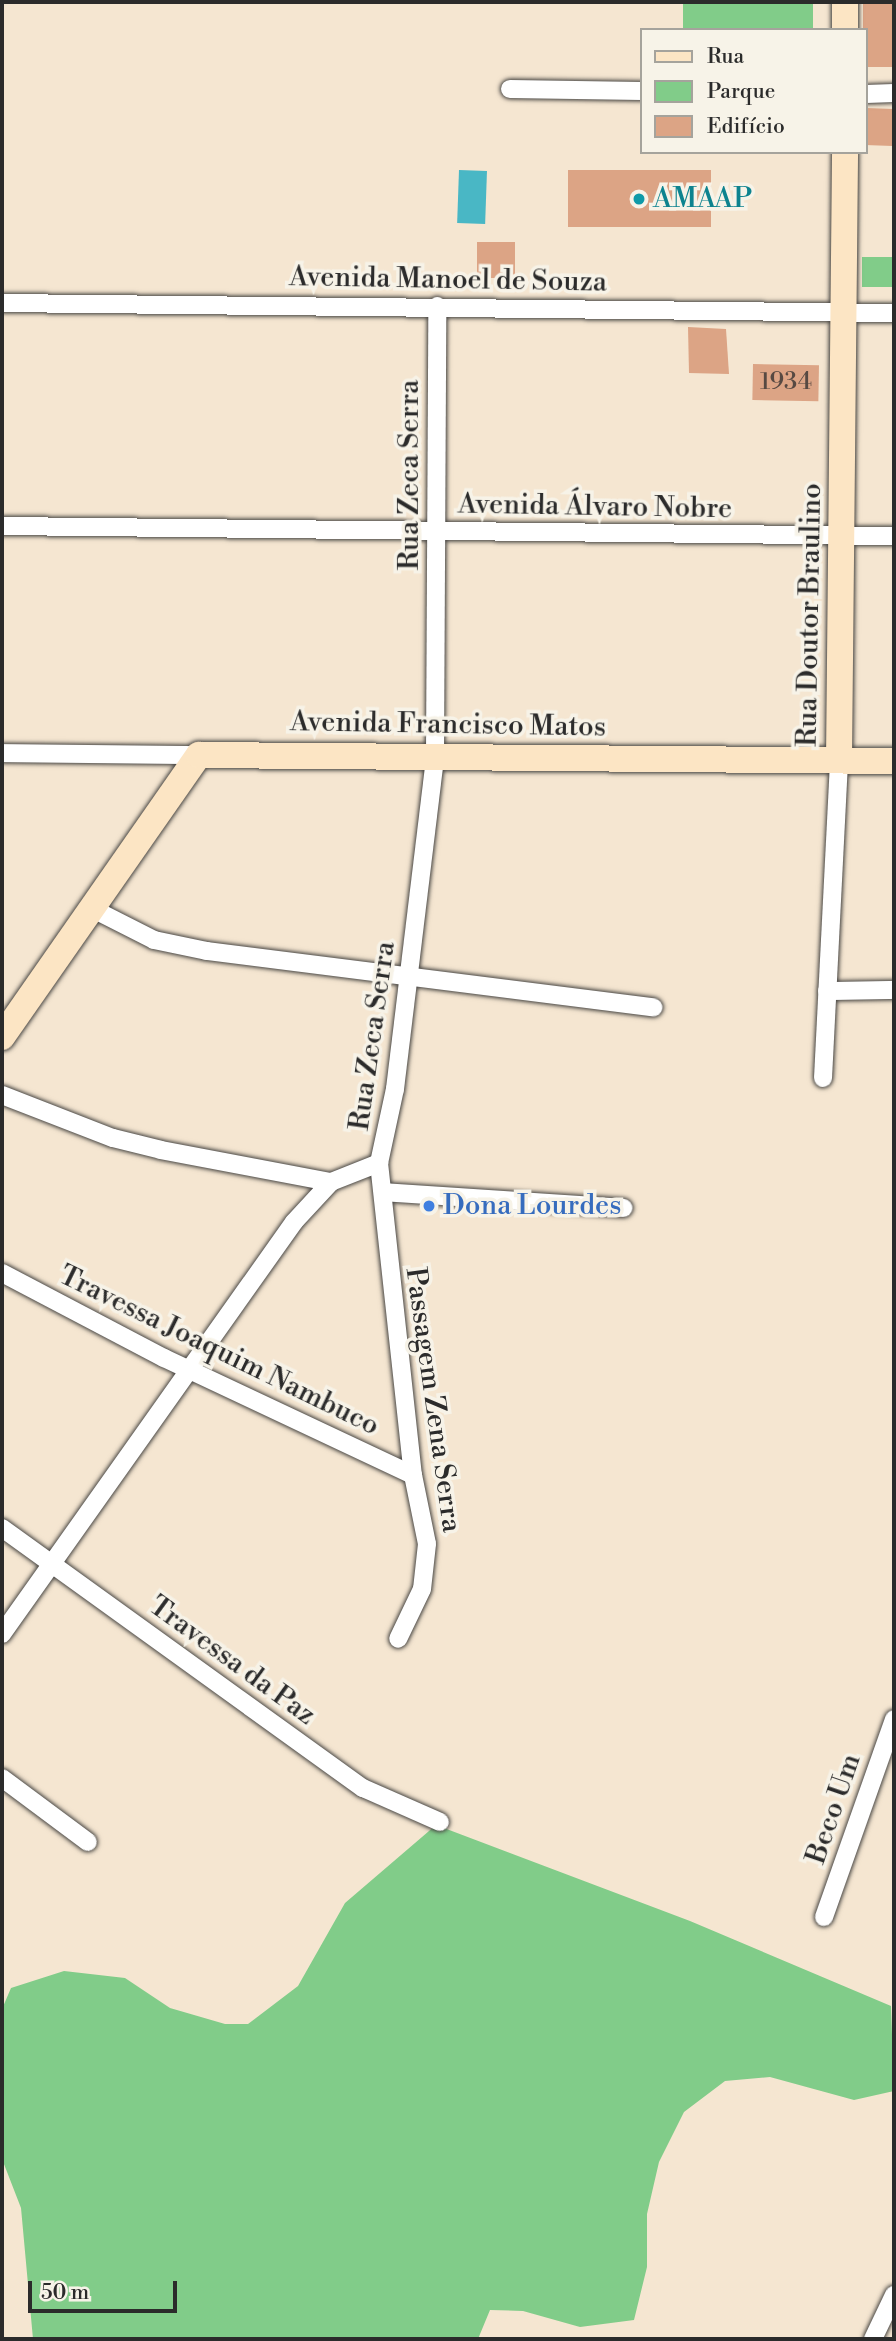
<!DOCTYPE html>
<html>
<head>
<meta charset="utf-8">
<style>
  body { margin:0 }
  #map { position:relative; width:896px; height:2341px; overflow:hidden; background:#f5e6d1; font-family:"Libre Bodoni",serif }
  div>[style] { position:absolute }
  .green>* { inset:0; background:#81cc89; transform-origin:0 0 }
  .water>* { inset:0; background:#49b7c5; transform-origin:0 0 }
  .building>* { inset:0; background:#dca485; transform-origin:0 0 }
  .roads { filter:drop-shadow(0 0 2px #494744) drop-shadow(0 0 2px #494744) }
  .street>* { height:18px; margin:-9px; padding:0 9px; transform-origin:9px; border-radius:9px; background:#fff }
  .secondary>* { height:26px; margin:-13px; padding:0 13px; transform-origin:13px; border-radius:13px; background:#fce5c4 }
  .dots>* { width:19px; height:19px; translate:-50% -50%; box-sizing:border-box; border:4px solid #f7f3e8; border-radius:50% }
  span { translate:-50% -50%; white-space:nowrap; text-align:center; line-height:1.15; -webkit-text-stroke:7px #f7f3e8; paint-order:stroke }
  .number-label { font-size:24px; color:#574942 }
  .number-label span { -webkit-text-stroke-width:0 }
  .culture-label { font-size:28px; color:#0d838f }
  .left { translate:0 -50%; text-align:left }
  .street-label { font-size:28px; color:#2b2b2b }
  .shop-label { font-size:28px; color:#366cbe }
  .frame { position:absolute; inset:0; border:4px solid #2b2b2b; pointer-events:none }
  .legend { position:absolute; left:640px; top:28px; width:228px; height:126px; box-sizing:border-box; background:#f7f3e8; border:2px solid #a5a39c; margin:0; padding:9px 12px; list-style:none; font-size:21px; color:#2b2b2b }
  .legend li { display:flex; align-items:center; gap:14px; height:35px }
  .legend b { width:35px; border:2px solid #a5a39c }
  .scale { position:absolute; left:28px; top:2281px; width:149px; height:32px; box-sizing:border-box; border:4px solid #2b2b2b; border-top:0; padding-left:9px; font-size:21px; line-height:24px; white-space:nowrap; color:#2b2b2b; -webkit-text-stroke:5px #f7f3e8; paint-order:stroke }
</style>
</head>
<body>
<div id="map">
  <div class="green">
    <i style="left:683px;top:2px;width:130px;height:28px"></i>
    <i style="left:862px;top:257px;width:32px;height:30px"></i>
    <i style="clip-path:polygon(436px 1825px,690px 1921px,891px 2006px,894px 2091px,854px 2100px,770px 2077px,725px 2081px,684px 2112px,659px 2162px,647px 2214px,647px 2267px,634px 2320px,580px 2327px,523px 2311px,490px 2310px,478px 2339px,33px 2339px,21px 2208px,2px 2159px,2px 2009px,11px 1988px,64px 1971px,125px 1978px,170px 2008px,225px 2024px,248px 2024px,298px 1986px,345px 1903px)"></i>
  </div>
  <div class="water">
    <i style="left:459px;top:170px;width:28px;height:53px;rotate:2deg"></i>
  </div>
  <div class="building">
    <i style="left:863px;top:2px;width:31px;height:65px"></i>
    <i style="left:866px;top:108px;width:28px;height:37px;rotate:2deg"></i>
    <i style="left:568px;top:170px;width:143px;height:57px"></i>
    <i style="left:477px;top:242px;width:38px;height:36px"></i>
    <i style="clip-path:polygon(688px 327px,726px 329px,729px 374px,689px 373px)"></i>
    <i style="left:753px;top:364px;width:66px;height:36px;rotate:1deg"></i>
  </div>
  <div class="roads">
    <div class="street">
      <i style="left:510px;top:89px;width:132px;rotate:0.9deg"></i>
      <i style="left:866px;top:94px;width:28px;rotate:-2deg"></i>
      <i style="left:2px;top:303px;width:892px;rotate:0.64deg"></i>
      <i style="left:2px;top:526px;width:892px;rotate:0.64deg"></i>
      <i style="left:2px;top:753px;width:197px;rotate:0.6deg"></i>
      <i style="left:93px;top:909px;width:68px;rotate:26.9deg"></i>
      <i style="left:154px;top:940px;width:54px;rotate:11.7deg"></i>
      <i style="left:207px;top:951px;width:450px;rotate:7.2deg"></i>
      <i style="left:827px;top:991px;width:67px;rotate:-0.9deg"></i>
      <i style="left:823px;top:1078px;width:318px;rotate:-87.1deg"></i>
      <i style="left:2px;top:1095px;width:119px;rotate:21.2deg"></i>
      <i style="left:113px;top:1138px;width:49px;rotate:14deg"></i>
      <i style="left:161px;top:1150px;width:173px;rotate:10.7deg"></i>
      <i style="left:379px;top:1163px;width:314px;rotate:83.8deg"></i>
      <i style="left:413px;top:1475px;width:70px;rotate:78.5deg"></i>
      <i style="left:427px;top:1544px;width:45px;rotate:96.3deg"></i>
      <i style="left:422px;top:1589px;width:55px;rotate:115.6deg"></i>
      <i style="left:383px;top:1192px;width:241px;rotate:3.8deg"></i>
      <i style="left:2px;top:1273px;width:183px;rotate:27.7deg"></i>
      <i style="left:164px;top:1358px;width:275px;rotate:25.2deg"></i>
      <i style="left:2px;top:1528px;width:445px;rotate:35.8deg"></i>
      <i style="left:363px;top:1788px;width:84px;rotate:23.8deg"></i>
      <i style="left:2px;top:1634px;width:505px;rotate:-54.67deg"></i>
      <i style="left:294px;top:1222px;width:54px;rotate:-47.2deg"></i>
      <i style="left:331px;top:1182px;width:52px;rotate:-21.6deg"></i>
      <i style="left:379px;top:1163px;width:76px;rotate:-77.8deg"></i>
      <i style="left:395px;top:1089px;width:334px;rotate:-83.1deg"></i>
      <i style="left:435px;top:757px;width:451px;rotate:-89.7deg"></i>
      <i style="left:2px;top:1778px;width:107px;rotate:36.7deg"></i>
      <i style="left:824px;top:1917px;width:210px;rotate:-70.5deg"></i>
      <i style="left:873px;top:2339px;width:49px;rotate:-64.5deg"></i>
    </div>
    <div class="secondary">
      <i style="left:845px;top:2px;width:28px;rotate:90deg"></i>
      <i style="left:839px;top:760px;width:608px;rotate:-89.43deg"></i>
      <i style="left:2px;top:1037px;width:344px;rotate:-55.1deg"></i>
      <i style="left:199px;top:755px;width:695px;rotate:0.49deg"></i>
    </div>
  </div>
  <div class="dots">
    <i style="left:639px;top:199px;background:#0f9aa8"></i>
    <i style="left:429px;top:1206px;background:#3f7fe0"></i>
  </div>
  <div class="number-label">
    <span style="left:786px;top:383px">1934</span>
  </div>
  <div class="culture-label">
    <span class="left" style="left:653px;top:199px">AMAAP</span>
  </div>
  <div class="street-label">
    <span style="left:448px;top:280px;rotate:1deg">Avenida Manoel de Souza</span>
    <span style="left:410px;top:475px;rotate:-90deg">Rua Zeca Serra</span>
    <span style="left:595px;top:507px;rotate:1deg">Avenida Álvaro Nobre</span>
    <span style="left:810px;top:615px;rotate:-89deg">Rua Doutor Braulino</span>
    <span style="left:448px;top:725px;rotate:1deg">Avenida Francisco Matos</span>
    <span style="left:373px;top:1036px;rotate:-82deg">Rua Zeca Serra</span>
    <span style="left:219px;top:1351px;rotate:26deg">Travessa Joaquim Nambuco</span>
    <span style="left:433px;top:1400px;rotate:82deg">Passagem Zena Serra</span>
    <span style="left:232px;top:1661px;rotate:36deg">Travessa da Paz</span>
    <span style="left:834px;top:1809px;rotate:-71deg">Beco Um</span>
  </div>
  <div class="shop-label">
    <span class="left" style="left:443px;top:1206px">Dona Lourdes</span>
  </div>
  <div class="frame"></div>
  <ul class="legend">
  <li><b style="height:9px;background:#fce5c4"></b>Rua</li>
  <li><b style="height:19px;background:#81cc89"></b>Parque</li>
  <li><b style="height:19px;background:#dca485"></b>Edifício</li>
  </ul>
  <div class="scale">50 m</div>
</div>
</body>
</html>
